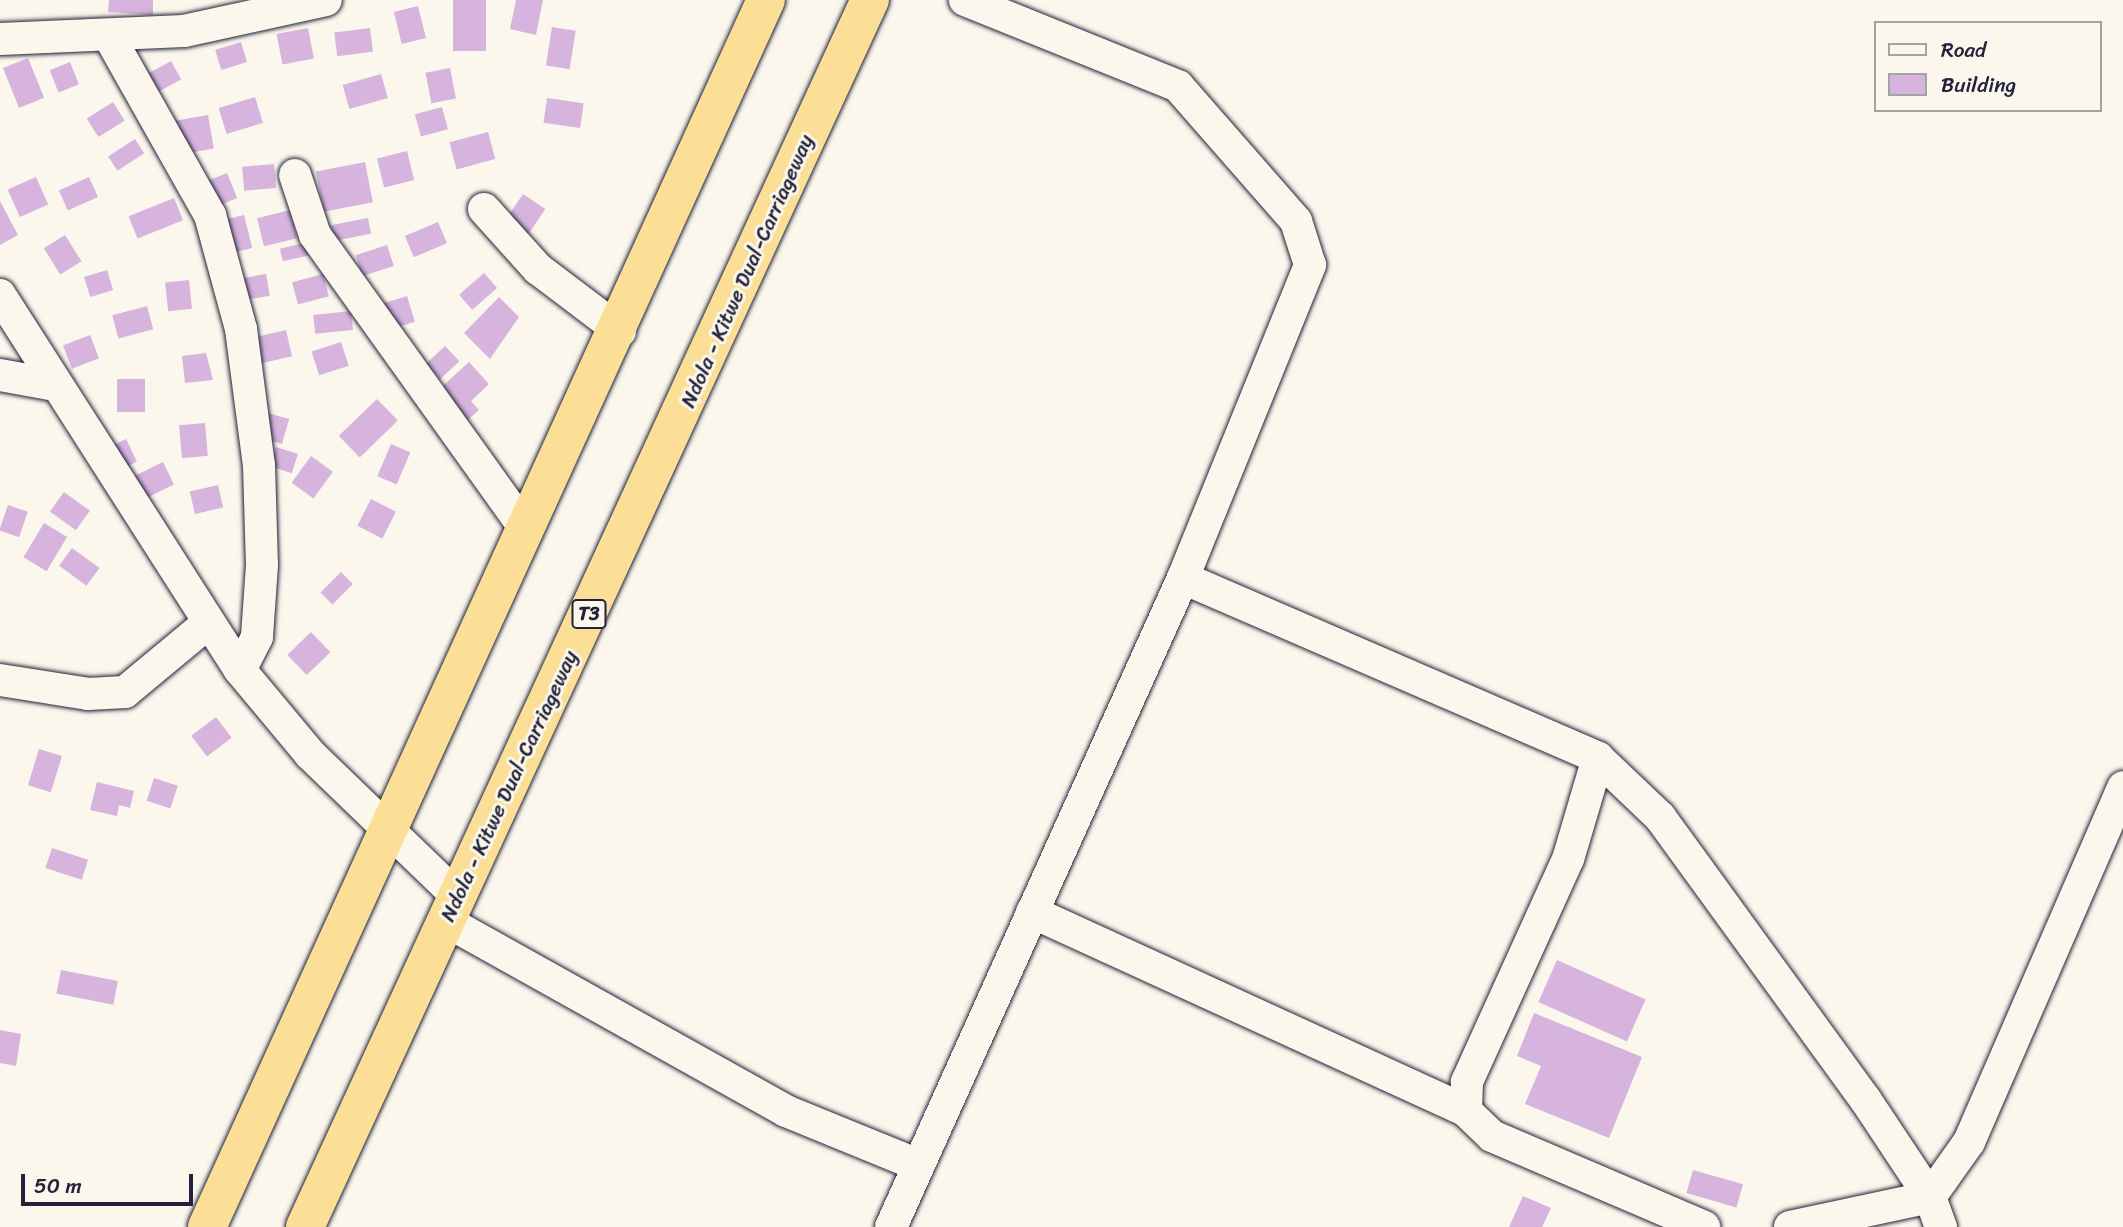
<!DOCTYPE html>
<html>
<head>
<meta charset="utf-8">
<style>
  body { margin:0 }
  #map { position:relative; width:2123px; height:1227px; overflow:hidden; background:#fbf7ec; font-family:Sriracha,sans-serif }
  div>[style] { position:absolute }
  .building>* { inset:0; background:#d6b4de; transform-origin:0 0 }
  .roads { filter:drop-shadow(0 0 2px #22223b) drop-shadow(0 0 2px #22223b) }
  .minor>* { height:32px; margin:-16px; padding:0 16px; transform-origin:16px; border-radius:16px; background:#fbf7ec }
  .highway>* { height:38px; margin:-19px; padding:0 19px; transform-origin:19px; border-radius:19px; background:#fbdf96 }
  span { translate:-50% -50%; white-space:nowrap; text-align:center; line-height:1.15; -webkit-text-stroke:6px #fbf7ec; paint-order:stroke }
  .shield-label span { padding:2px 5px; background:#fbf7ec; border:2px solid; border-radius:5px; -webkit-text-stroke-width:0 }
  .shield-label { font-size:19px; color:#22223b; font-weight:700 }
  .street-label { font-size:21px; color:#22223b }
  .legend { position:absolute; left:1874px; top:21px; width:228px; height:91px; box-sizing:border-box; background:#fbf7ec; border:2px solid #a4a2a5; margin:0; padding:9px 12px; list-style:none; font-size:21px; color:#22223b }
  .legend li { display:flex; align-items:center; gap:14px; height:35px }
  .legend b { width:35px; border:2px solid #a4a2a5 }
  .scale { position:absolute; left:21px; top:1174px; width:172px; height:32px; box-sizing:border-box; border:4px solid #22223b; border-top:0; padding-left:9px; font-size:21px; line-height:24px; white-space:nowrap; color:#22223b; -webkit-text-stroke:5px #fbf7ec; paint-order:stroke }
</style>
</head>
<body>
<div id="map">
  <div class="building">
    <i style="clip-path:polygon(109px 0,153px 0,153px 15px,108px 12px)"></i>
    <i style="left:453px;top:0;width:33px;height:51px"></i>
    <i style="clip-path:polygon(516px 0,543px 0,536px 35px,510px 29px)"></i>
    <i style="left:418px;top:6px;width:33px;height:25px;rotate:76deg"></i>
    <i style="left:552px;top:27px;width:24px;height:39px;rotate:9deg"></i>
    <i style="left:308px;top:28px;width:31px;height:32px;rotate:79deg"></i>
    <i style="left:370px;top:28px;width:24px;height:36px;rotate:83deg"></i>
    <i style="left:241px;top:42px;width:21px;height:27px;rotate:73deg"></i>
    <i style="left:28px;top:58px;width:43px;height:27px;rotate:68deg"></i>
    <i style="left:171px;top:61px;width:21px;height:36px;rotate:61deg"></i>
    <i style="left:70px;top:62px;width:24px;height:22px;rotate:68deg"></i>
    <i style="left:450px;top:68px;width:31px;height:25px;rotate:79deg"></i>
    <i style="left:381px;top:74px;width:25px;height:40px;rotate:74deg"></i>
    <i style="left:255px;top:97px;width:27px;height:38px;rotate:73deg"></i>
    <i style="left:547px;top:98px;width:37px;height:25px;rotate:8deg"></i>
    <i style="left:113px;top:102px;width:22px;height:31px;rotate:58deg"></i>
    <i style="left:442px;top:107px;width:23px;height:28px;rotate:75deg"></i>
    <i style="left:208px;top:115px;width:34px;height:35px;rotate:80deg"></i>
    <i style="left:488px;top:132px;width:28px;height:40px;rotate:75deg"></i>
    <i style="left:135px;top:139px;width:17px;height:32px;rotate:57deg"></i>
    <i style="left:407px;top:151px;width:30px;height:31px;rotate:76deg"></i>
    <i style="left:365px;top:162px;width:41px;height:50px;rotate:79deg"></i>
    <i style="left:274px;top:164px;width:24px;height:32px;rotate:85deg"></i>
    <i style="left:227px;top:173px;width:27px;height:28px;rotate:68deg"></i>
    <i style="left:36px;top:177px;width:30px;height:31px;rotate:66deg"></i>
    <i style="left:89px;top:177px;width:22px;height:33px;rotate:66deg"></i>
    <i style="left:523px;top:194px;width:27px;height:35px;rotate:34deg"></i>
    <i style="left:174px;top:198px;width:24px;height:49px;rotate:68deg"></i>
    <i style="clip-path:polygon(0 201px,18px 235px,0 245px)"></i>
    <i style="left:290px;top:210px;width:29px;height:34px;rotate:76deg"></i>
    <i style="left:244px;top:215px;width:34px;height:27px;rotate:76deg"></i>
    <i style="left:368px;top:218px;width:16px;height:38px;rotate:79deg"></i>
    <i style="left:438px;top:222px;width:23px;height:36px;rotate:67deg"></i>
    <i style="left:65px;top:235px;width:31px;height:25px;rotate:58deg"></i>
    <i style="left:313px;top:241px;width:13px;height:34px;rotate:77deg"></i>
    <i style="left:387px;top:245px;width:22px;height:33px;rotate:72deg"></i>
    <i style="left:107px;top:270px;width:21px;height:24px;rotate:73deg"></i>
    <i style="left:484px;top:273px;width:20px;height:33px;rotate:49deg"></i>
    <i style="left:266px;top:274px;width:22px;height:31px;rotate:80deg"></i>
    <i style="left:323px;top:274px;width:23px;height:32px;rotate:75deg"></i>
    <i style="left:189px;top:280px;width:29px;height:24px;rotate:84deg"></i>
    <i style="left:407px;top:296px;width:27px;height:28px;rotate:73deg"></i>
    <i style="clip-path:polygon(499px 297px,519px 317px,490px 359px,464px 333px)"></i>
    <i style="left:147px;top:306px;width:24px;height:36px;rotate:75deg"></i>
    <i style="left:351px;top:311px;width:19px;height:38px;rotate:84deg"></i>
    <i style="left:286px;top:330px;width:27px;height:40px;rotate:77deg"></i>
    <i style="left:90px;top:335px;width:25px;height:29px;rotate:69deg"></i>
    <i style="left:341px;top:342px;width:25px;height:31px;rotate:72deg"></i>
    <i style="left:445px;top:346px;width:21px;height:26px;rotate:47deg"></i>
    <i style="clip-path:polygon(206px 353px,213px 380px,185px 383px,182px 356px)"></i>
    <i style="clip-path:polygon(469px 362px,489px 384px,471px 401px,479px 410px,463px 424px,435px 393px)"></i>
    <i style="left:117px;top:379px;width:28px;height:33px"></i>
    <i style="left:377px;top:399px;width:30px;height:53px;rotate:46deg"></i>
    <i style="left:268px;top:413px;width:22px;height:26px;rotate:16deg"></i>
    <i style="left:205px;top:423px;width:33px;height:26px;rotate:85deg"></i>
    <i style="left:126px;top:439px;width:25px;height:25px;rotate:64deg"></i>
    <i style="left:391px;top:444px;width:21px;height:35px;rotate:23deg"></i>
    <i style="left:276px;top:447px;width:23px;height:20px;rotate:18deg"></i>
    <i style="left:311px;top:456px;width:27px;height:33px;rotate:36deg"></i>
    <i style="left:163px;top:462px;width:25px;height:38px;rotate:64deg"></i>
    <i style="left:218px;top:485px;width:23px;height:29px;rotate:77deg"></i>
    <i style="left:64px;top:492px;width:32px;height:24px;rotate:36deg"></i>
    <i style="left:371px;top:499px;width:28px;height:30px;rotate:27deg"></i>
    <i style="left:8px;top:505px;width:21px;height:27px;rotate:19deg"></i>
    <i style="left:44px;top:523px;width:27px;height:40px;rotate:31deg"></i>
    <i style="left:72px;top:548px;width:34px;height:22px;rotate:36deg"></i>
    <i style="left:341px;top:572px;width:17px;height:29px;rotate:45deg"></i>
    <i style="left:311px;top:632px;width:28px;height:33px;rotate:46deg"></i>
    <i style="left:216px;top:717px;width:26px;height:31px;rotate:53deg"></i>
    <i style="left:39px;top:749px;width:24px;height:38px;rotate:17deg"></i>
    <i style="left:154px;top:778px;width:25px;height:24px;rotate:18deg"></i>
    <i style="clip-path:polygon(97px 782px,134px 791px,130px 808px,119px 805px,117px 816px,90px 810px)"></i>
    <i style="left:52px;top:848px;width:38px;height:21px;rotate:18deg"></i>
    <i style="left:1557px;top:960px;width:97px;height:46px;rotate:24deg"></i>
    <i style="left:61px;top:970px;width:58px;height:24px;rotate:11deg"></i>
    <i style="clip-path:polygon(1534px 1013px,1642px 1057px,1609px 1138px,1525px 1104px,1541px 1066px,1517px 1056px)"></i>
    <i style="clip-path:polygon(0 1030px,21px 1034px,16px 1066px,0 1063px)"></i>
    <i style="left:1693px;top:1170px;width:52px;height:24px;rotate:16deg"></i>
    <i style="clip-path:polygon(1523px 1196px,1551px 1208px,1542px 1227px,1509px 1227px)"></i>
  </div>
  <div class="roads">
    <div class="minor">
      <i style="left:109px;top:36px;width:206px;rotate:60.6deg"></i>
      <i style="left:210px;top:215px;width:118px;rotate:74.8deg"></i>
      <i style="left:241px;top:329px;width:137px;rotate:82.5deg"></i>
      <i style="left:259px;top:465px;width:100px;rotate:88.3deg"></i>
      <i style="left:262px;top:565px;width:72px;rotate:94deg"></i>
      <i style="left:257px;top:637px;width:37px;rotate:117deg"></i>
      <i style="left:0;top:39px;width:184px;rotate:-2.5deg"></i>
      <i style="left:184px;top:31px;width:145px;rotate:-12.3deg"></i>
      <i style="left:295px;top:175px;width:63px;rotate:71.6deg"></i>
      <i style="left:315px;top:235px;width:358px;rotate:54.4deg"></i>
      <i style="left:484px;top:209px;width:81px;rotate:48deg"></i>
      <i style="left:538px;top:269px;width:103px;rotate:37.1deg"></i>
      <i style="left:0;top:295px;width:445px;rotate:57.4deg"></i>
      <i style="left:240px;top:670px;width:109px;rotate:50.2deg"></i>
      <i style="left:310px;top:754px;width:206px;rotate:44deg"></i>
      <i style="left:0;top:375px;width:56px;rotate:10.3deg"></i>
      <i style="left:1183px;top:578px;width:452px;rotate:23.4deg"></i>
      <i style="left:1598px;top:758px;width:86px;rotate:43.6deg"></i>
      <i style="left:1660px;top:817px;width:349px;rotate:54deg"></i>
      <i style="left:1865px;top:1099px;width:118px;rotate:56.4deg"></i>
      <i style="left:1930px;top:1197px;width:32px;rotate:70deg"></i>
      <i style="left:0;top:680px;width:89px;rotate:9deg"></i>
      <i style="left:88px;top:694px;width:37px;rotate:-3deg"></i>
      <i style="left:125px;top:692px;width:108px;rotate:-39.7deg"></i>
      <i style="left:1598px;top:758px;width:105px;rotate:106.5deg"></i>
      <i style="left:1568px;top:859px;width:245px;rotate:114.4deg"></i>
      <i style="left:1467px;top:1082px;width:29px;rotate:92deg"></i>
      <i style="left:1466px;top:1111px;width:36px;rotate:44deg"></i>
      <i style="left:1492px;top:1136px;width:231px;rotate:23.2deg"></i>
      <i style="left:1032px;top:912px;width:477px;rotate:24.6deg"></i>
      <i style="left:446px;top:921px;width:389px;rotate:29.2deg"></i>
      <i style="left:786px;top:1111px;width:143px;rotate:22.2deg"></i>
      <i style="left:891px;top:1227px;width:712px;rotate:-65.78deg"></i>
      <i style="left:1183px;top:578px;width:338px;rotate:-67.9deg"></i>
      <i style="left:1310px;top:265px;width:46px;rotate:-107.7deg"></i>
      <i style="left:1296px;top:221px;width:179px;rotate:-131.2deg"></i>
      <i style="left:1178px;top:86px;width:230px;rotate:-158deg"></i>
      <i style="left:1790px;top:1227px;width:143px;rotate:-12.1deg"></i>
      <i style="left:1930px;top:1197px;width:67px;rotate:-54.7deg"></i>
      <i style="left:1969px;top:1142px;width:387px;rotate:-66.5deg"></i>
    </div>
    <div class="highway">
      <i style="left:207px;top:1227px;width:1348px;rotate:-65.51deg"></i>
      <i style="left:305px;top:1227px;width:1351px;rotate:-65.28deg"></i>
    </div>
  </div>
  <div class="shield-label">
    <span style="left:589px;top:614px">T3</span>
  </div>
  <div class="street-label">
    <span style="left:747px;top:271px;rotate:-66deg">Ndola - Kitwe Dual-Carriageway</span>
    <span style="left:509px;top:786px;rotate:-65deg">Ndola - Kitwe Dual-Carriageway</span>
  </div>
  <ul class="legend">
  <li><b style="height:9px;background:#fbf7ec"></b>Road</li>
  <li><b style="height:19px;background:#d6b4de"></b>Building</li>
  </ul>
  <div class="scale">50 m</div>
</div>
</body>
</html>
